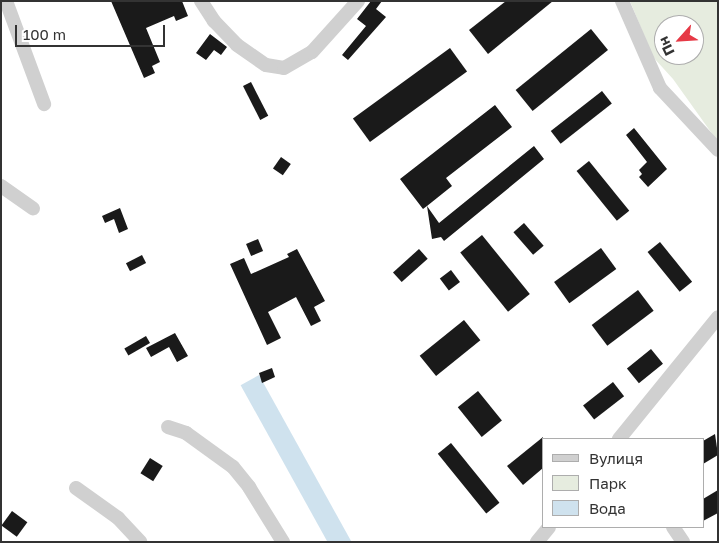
<!DOCTYPE html>
<html>
<head>
<meta charset="utf-8">
<style>
  body { margin:0 }
  #map { position:relative; width:719px; height:543px; overflow:hidden; background:#fff; font-family:"Golos Text",sans-serif }
  div>[style] { position:absolute }
  .green>* { inset:0; background:#e6ecdf }
  .water>* { inset:0; background:#cfe2ee; transform-origin:0 0 }
  .building>* { inset:0; background:#1a1a1a; transform-origin:0 0 }
  .minor>* { height:14px; margin:-7px; padding:0 7px; transform-origin:7px; border-radius:7px; background:#d0d0d0 }
  span { translate:-50% -50%; white-space:nowrap; text-align:center; line-height:1.15; -webkit-text-stroke:5px #fff; paint-order:stroke }
  .frame { position:absolute; inset:0; border:2px solid #333; pointer-events:none }
  .legend { position:absolute; left:542px; top:438px; width:162px; height:90px; box-sizing:border-box; background:#fff; border:1px solid #adadad; margin:0; padding:6px 9px; list-style:none; font-size:15px; color:#333 }
  .legend li { display:flex; align-items:center; gap:10px; height:25px }
  .legend b { width:25px; border:1px solid #adadad }
  .north { position:absolute; left:654px; top:15px; width:50px; height:50px; box-sizing:border-box; background:#fff; border:1px solid #adadad; border-radius:50%; rotate:244deg; font-size:14px; font-weight:700; line-height:20px; text-align:center; color:#333 }
  .north::after { content:''; display:block; margin:auto; width:18px; height:22px; background:#e63946; clip-path:polygon(50% 0,100% 100%,50% 72%,0 100%) }
  .scale { position:absolute; left:15px; top:25px; width:150px; height:22px; box-sizing:border-box; border:2px solid #333; border-top:0; padding-left:6px; font-size:15px; line-height:18px; white-space:nowrap; color:#333; -webkit-text-stroke:4px #fff; paint-order:stroke }
</style>
</head>
<body>
<div id="map">
  <div class="green">
    <i style="clip-path:polygon(evenodd,630px 1px,718px 1px,718px 142px,673px 79px,653px 57px,630px 1px,664px 25px,694px 25px,694px 55px,664px 55px,664px 25px)"></i>
  </div>
  <div class="water">
    <i style="left:259px;top:375px;width:191px;height:21px;rotate:61deg"></i>
  </div>
  <div class="building">
    <i style="clip-path:polygon(111px 1px,182px 1px,188px 16px,176px 21px,174px 16px,146px 28px,160px 62px,152px 66px,155px 73px,144px 78px)"></i>
    <i style="clip-path:polygon(371px 1px,382px 1px,376px 9px,386px 17px,348px 60px,342px 55px,366px 26px,357px 19px)"></i>
    <i style="clip-path:polygon(506px 1px,553px 1px,488px 54px,469px 30px)"></i>
    <i style="left:591px;top:29px;width:27px;height:97px;rotate:51deg"></i>
    <i style="clip-path:polygon(210px 34px,227px 47px,221px 55px,214px 50px,206px 60px,196px 53px)"></i>
    <i style="left:450px;top:48px;width:29px;height:120px;rotate:54deg"></i>
    <i style="left:251px;top:82px;width:38px;height:9px;rotate:63deg"></i>
    <i style="left:602px;top:91px;width:16px;height:65px;rotate:52deg"></i>
    <i style="clip-path:polygon(495px 105px,512px 127px,446px 178px,452px 186px,427px 206px,439px 223px,534px 146px,544px 159px,444px 241px,441px 237px,432px 239px,427px 206px,423px 209px,400px 179px)"></i>
    <i style="clip-path:polygon(634px 128px,667px 169px,648px 187px,639px 177px,642px 174px,639px 170px,647px 162px,626px 135px)"></i>
    <i style="left:281px;top:157px;width:12px;height:14px;rotate:35deg"></i>
    <i style="left:589px;top:161px;width:64px;height:16px;rotate:51deg"></i>
    <i style="clip-path:polygon(120px 208px,128px 229px,119px 233px,114px 219px,105px 223px,102px 216px)"></i>
    <i style="left:524px;top:223px;width:30px;height:14px;rotate:49deg"></i>
    <i style="left:482px;top:235px;width:76px;height:28px;rotate:51deg"></i>
    <i style="left:258px;top:239px;width:13px;height:13px;rotate:67deg"></i>
    <i style="left:660px;top:242px;width:51px;height:16px;rotate:51deg"></i>
    <i style="left:601px;top:248px;width:26px;height:58px;rotate:54deg"></i>
    <i style="clip-path:polygon(297px 249px,325px 301px,314px 307px,321px 321px,311px 326px,296px 297px,268px 312px,281px 338px,267px 345px,230px 264px,244px 258px,251px 274px,289px 257px,287px 254px)"></i>
    <i style="left:419px;top:249px;width:13px;height:35px;rotate:48deg"></i>
    <i style="left:142px;top:255px;width:9px;height:18px;rotate:63deg"></i>
    <i style="left:451px;top:270px;width:15px;height:14px;rotate:53deg"></i>
    <i style="left:638px;top:290px;width:26px;height:58px;rotate:53deg"></i>
    <i style="left:464px;top:320px;width:26px;height:57px;rotate:51deg"></i>
    <i style="clip-path:polygon(175px 333px,188px 356px,177px 362px,169px 347px,151px 357px,146px 348px)"></i>
    <i style="left:146px;top:336px;width:8px;height:25px;rotate:60deg"></i>
    <i style="left:651px;top:349px;width:19px;height:31px;rotate:51deg"></i>
    <i style="clip-path:polygon(272px 368px,275px 377px,262px 383px,259px 373px)"></i>
    <i style="left:613px;top:382px;width:18px;height:38px;rotate:52deg"></i>
    <i style="left:478px;top:391px;width:38px;height:26px;rotate:51deg"></i>
    <i style="clip-path:polygon(715px 434px,718px 455px,703px 464px,703px 441px)"></i>
    <i style="clip-path:polygon(543px 437px,543px 468px,523px 485px,507px 466px)"></i>
    <i style="left:451px;top:443px;width:77px;height:17px;rotate:51deg"></i>
    <i style="left:150px;top:458px;width:15px;height:18px;rotate:32deg"></i>
    <i style="clip-path:polygon(718px 490px,718px 513px,703px 521px,703px 499px)"></i>
    <i style="left:12px;top:511px;width:19px;height:18px;rotate:36deg"></i>
  </div>
  <div class="minor">
    <i style="left:6px;top:1px;width:110px;rotate:69.7deg"></i>
    <i style="left:201px;top:1px;width:24px;rotate:57deg"></i>
    <i style="left:214px;top:21px;width:33px;rotate:46deg"></i>
    <i style="left:237px;top:45px;width:35px;rotate:35deg"></i>
    <i style="left:266px;top:65px;width:18px;rotate:9deg"></i>
    <i style="left:284px;top:68px;width:32px;rotate:-30deg"></i>
    <i style="left:312px;top:52px;width:69px;rotate:-48deg"></i>
    <i style="left:622px;top:1px;width:95px;rotate:66.4deg"></i>
    <i style="left:660px;top:88px;width:85px;rotate:46.9deg"></i>
    <i style="left:1px;top:186px;width:39px;rotate:35deg"></i>
    <i style="left:168px;top:427px;width:19px;rotate:18deg"></i>
    <i style="left:186px;top:433px;width:58px;rotate:35.9deg"></i>
    <i style="left:233px;top:467px;width:26px;rotate:51deg"></i>
    <i style="left:249px;top:487px;width:65px;rotate:58.3deg"></i>
    <i style="left:619px;top:439px;width:157px;rotate:-50.9deg"></i>
    <i style="left:76px;top:488px;width:52px;rotate:35.5deg"></i>
    <i style="left:118px;top:518px;width:33px;rotate:47deg"></i>
    <i style="left:673px;top:527px;width:18px;rotate:56deg"></i>
    <i style="left:537px;top:542px;width:19px;rotate:-51deg"></i>
  </div>
  <div class="frame"></div>
  <ul class="legend">
  <li><b style="height:6px;background:#d0d0d0"></b>Вулиця</li>
  <li><b style="height:14px;background:#e6ecdf"></b>Парк</li>
  <li><b style="height:14px;background:#cfe2ee"></b>Вода</li>
  </ul>
  <div class="north">Пн</div>
  <div class="scale">100 m</div>
</div>
</body>
</html>
